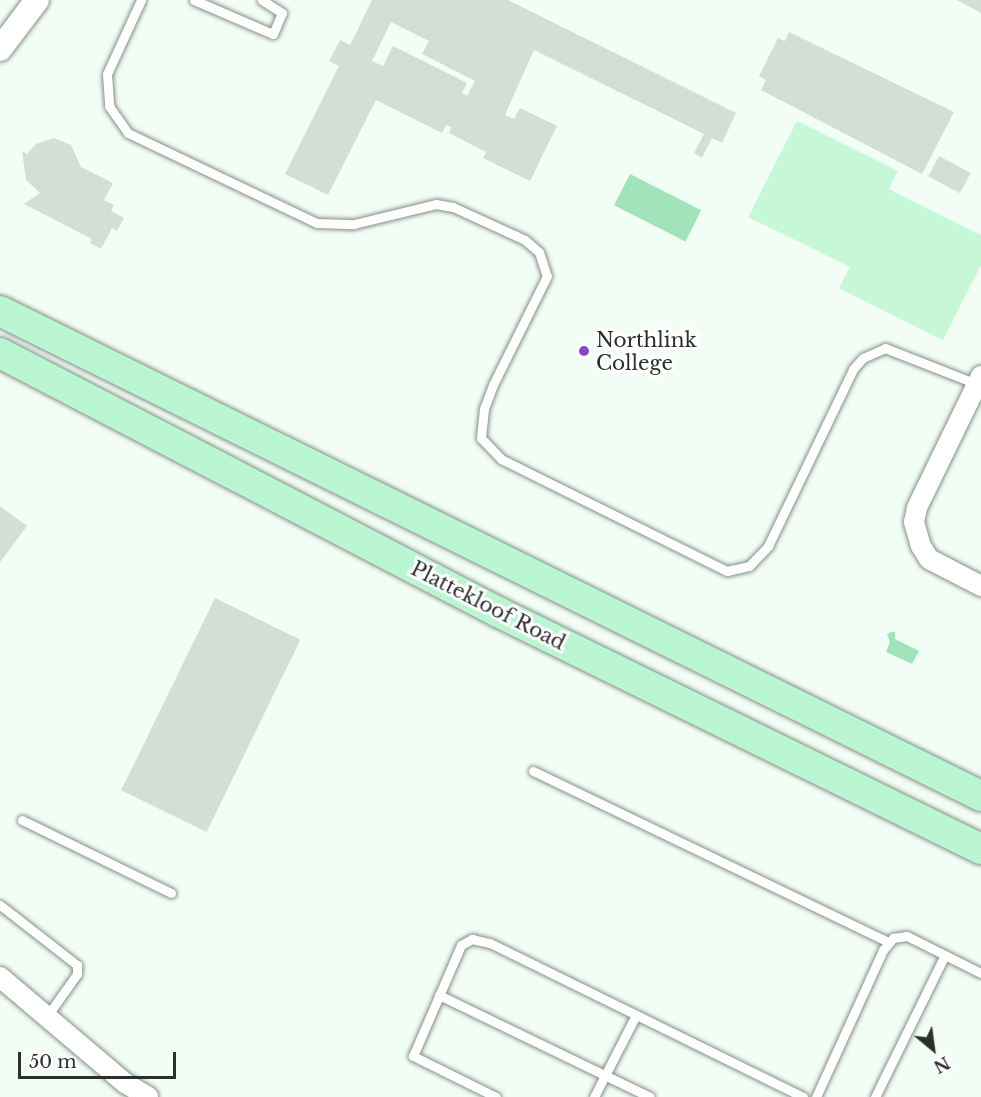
<!DOCTYPE html>
<html>
<head>
<meta charset="utf-8">
<style>
  body { margin:0 }
  #map { position:relative; width:981px; height:1097px; overflow:hidden; background:#f2fef5; font-family:"Libre Baskerville",serif }
  div>[style] { position:absolute }
  .green>* { inset:0; background:#c6f7d6 }
  .water>* { inset:0; background:#a1e4b9; transform-origin:0 0 }
  .building>* { inset:0; background:#d3ded6; transform-origin:0 0 }
  .roads { filter:drop-shadow(0 0 2px #859088) drop-shadow(0 0 2px #859088) }
  .service>* { height:9px; margin:-4.5px; padding:0 4.5px; transform-origin:4.5px; border-radius:4.5px; background:#fff }
  .minor>* { height:20px; margin:-10px; padding:0 10px; transform-origin:10px; border-radius:10px; background:#fff }
  .tertiary>* { height:24px; margin:-12px; padding:0 12px; transform-origin:12px; border-radius:12px; background:#fff }
  .primary>* { height:30px; margin:-15px; padding:0 15px; transform-origin:15px; border-radius:15px; background:#b9f6d1 }
  .dots>* { width:16px; height:16px; translate:-50% -50%; box-sizing:border-box; border:3px solid #fff; border-radius:50% }
  span { translate:-50% -50%; white-space:nowrap; text-align:center; line-height:1.15; -webkit-text-stroke:6px #fff; paint-order:stroke }
  .poi-label { font-size:20px; color:#2c302d }
  .left { translate:0 -50%; text-align:left }
  .street-label { font-size:20px; color:#2c302d }
  .north { position:absolute; left:903px; top:1019px; width:60px; height:60px; -webkit-text-stroke:4px #fff; paint-order:stroke; rotate:151deg; font-size:16px; font-weight:700; line-height:24px; text-align:center; color:#2c302d }
  .north::after { content:''; display:block; margin:auto; width:21px; height:27px; background:#2c302d; clip-path:polygon(50% 0,100% 100%,50% 72%,0 100%) }
  .scale { position:absolute; left:18px; top:1052px; width:158px; height:27px; box-sizing:border-box; border:3px solid #2c302d; border-top:0; padding-left:8px; font-size:18px; line-height:21px; white-space:nowrap; color:#2c302d; -webkit-text-stroke:4px #fff; paint-order:stroke }
</style>
</head>
<body>
<div id="map">
  <div class="green">
    <i style="clip-path:polygon(797px 121px,898px 171px,889px 189px,981px 235px,981px 265px,943px 340px,839px 288px,850px 267px,748px 217px)"></i>
  </div>
  <div class="water">
    <i style="left:630px;top:174px;width:80px;height:35px;rotate:27deg"></i>
    <i style="clip-path:polygon(891px 632px,895px 632px,895px 639px,919px 651px,912px 664px,886px 652px,890px 642px,887px 634px)"></i>
  </div>
  <div class="building">
    <i style="clip-path:polygon(evenodd,372px 0,508px 0,736px 113px,722px 143px,712px 138px,702px 158px,694px 153px,704px 134px,534px 50px,505px 115px,514px 119px,520px 108px,557px 126px,530px 181px,483px 158px,486px 152px,449px 133px,451px 127px,446px 125px,442px 133px,376px 100px,328px 195px,285px 174px,339px 66px,329px 61px,340px 40px,350px 45px,372px 0,391px 22px,429px 41px,422px 54px,475px 81px,467px 96px,462px 93px,467px 83px,393px 46px,383px 66px,372px 61px,391px 22px)"></i>
    <i style="clip-path:polygon(957px 0,981px 0,981px 13px)"></i>
    <i style="clip-path:polygon(789px 32px,954px 112px,922px 174px,761px 90px,766px 80px,759px 76px,778px 38px,785px 41px)"></i>
    <i style="clip-path:polygon(54px 138px,71px 145px,81px 167px,113px 183px,104px 200px,114px 205px,111px 211px,124px 218px,117px 231px,112px 228px,101px 249px,90px 243px,92px 239px,24px 204px,40px 193px,26px 180px,22px 151px,27px 154px,36px 144px)"></i>
    <i style="left:939px;top:156px;width:36px;height:23px;rotate:28deg"></i>
    <i style="clip-path:polygon(0 506px,27px 526px,0 562px)"></i>
    <i style="left:215px;top:598px;width:95px;height:214px;rotate:26deg"></i>
  </div>
  <div class="roads">
    <div class="service">
      <i style="left:141px;top:0;width:81px;rotate:114.7deg"></i>
      <i style="left:107px;top:74px;width:32px;rotate:86deg"></i>
      <i style="left:109px;top:106px;width:33px;rotate:55deg"></i>
      <i style="left:128px;top:133px;width:209px;rotate:25.5deg"></i>
      <i style="left:317px;top:223px;width:37px;rotate:2deg"></i>
      <i style="left:354px;top:224px;width:84px;rotate:-13.7deg"></i>
      <i style="left:436px;top:204px;width:17px;rotate:10deg"></i>
      <i style="left:453px;top:207px;width:79px;rotate:24.6deg"></i>
      <i style="left:525px;top:240px;width:18px;rotate:41deg"></i>
      <i style="left:539px;top:252px;width:25px;rotate:72deg"></i>
      <i style="left:547px;top:276px;width:122px;rotate:116.4deg"></i>
      <i style="left:493px;top:385px;width:26px;rotate:111deg"></i>
      <i style="left:484px;top:409px;width:29px;rotate:96deg"></i>
      <i style="left:481px;top:438px;width:29px;rotate:46deg"></i>
      <i style="left:501px;top:459px;width:252px;rotate:26.4deg"></i>
      <i style="left:727px;top:571px;width:23px;rotate:-13deg"></i>
      <i style="left:749px;top:566px;width:28px;rotate:-46deg"></i>
      <i style="left:768px;top:546px;width:196px;rotate:-64.3deg"></i>
      <i style="left:853px;top:369px;width:15px;rotate:-48deg"></i>
      <i style="left:863px;top:358px;width:24px;rotate:-24deg"></i>
      <i style="left:885px;top:348px;width:99px;rotate:21.4deg"></i>
      <i style="left:194px;top:0;width:86px;rotate:23.3deg"></i>
      <i style="left:273px;top:34px;width:23px;rotate:-67deg"></i>
      <i style="left:282px;top:13px;width:24px;rotate:-147deg"></i>
      <i style="left:533px;top:771px;width:394px;rotate:25.7deg"></i>
      <i style="left:22px;top:820px;width:166px;rotate:26.1deg"></i>
      <i style="left:0;top:905px;width:98px;rotate:37.9deg"></i>
      <i style="left:77px;top:965px;width:9px;rotate:90deg"></i>
      <i style="left:77px;top:974px;width:52px;rotate:125.5deg"></i>
      <i style="left:439px;top:995px;width:234px;rotate:25.8deg"></i>
      <i style="left:496px;top:1097px;width:93px;rotate:-153.7deg"></i>
      <i style="left:413px;top:1056px;width:121px;rotate:-66.6deg"></i>
      <i style="left:461px;top:945px;width:13px;rotate:-29deg"></i>
      <i style="left:472px;top:939px;width:18px;rotate:13deg"></i>
      <i style="left:490px;top:943px;width:349px;rotate:26.2deg"></i>
      <i style="left:594px;top:1097px;width:92px;rotate:-62.9deg"></i>
      <i style="left:816px;top:1097px;width:162px;rotate:-65.5deg"></i>
      <i style="left:883px;top:950px;width:16px;rotate:-50deg"></i>
      <i style="left:893px;top:938px;width:14px;rotate:-8deg"></i>
      <i style="left:907px;top:936px;width:83px;rotate:26.6deg"></i>
      <i style="left:875px;top:1097px;width:158px;rotate:-63.8deg"></i>
    </div>
    <div class="minor">
      <i style="left:981px;top:376px;width:147px;rotate:115.9deg"></i>
      <i style="left:917px;top:508px;width:14px;rotate:102deg"></i>
      <i style="left:914px;top:522px;width:25px;rotate:74deg"></i>
      <i style="left:921px;top:546px;width:15px;rotate:58deg"></i>
      <i style="left:929px;top:559px;width:59px;rotate:27.4deg"></i>
      <i style="left:0;top:977px;width:164px;rotate:40.3deg"></i>
      <i style="left:125px;top:1083px;width:27px;rotate:31deg"></i>
    </div>
    <div class="tertiary">
      <i style="left:0;top:49px;width:61px;rotate:-52.9deg"></i>
    </div>
    <div class="primary">
      <i style="left:0;top:311px;width:1094px;rotate:26.31deg"></i>
      <i style="left:0;top:353px;width:561px;rotate:27.48deg"></i>
      <i style="left:498px;top:612px;width:538px;rotate:26.14deg"></i>
    </div>
  </div>
  <div class="dots">
    <i style="left:584px;top:351px;background:#8748be"></i>
  </div>
  <div class="poi-label">
    <span class="left" style="left:596px;top:352px">Northlink<br>College</span>
  </div>
  <div class="street-label">
    <span style="left:488px;top:606px;rotate:27deg">Plattekloof Road</span>
  </div>
  <div class="north">N</div>
  <div class="scale">50 m</div>
</div>
</body>
</html>
